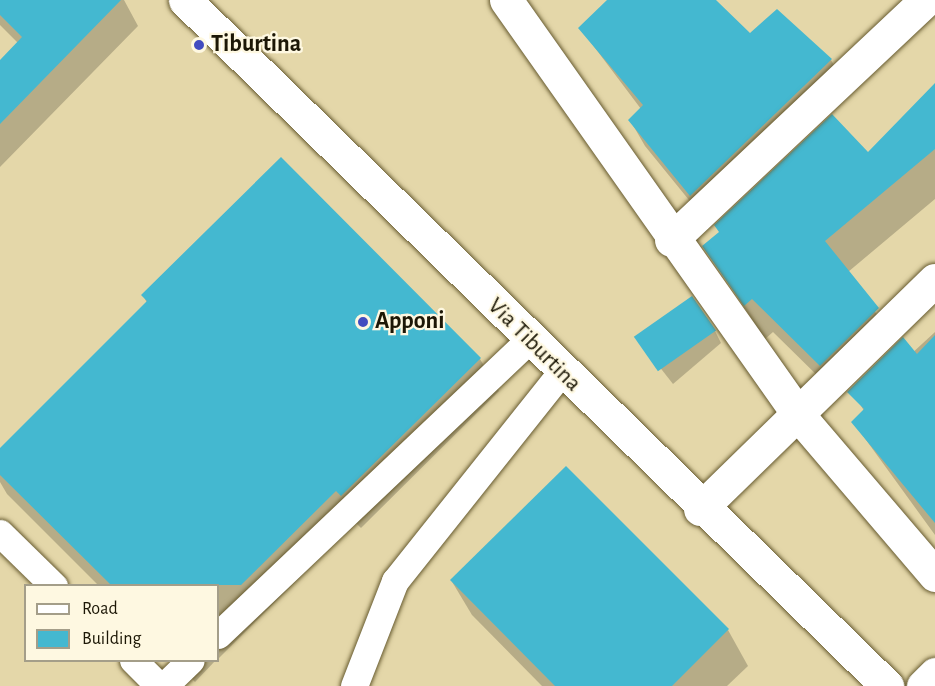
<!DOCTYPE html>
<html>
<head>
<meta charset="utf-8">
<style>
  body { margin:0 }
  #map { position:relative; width:935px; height:686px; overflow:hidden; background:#e4d7a9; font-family:"Alegreya Sans",sans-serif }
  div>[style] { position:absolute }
  .shadow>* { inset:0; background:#0003 }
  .building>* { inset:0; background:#44b8d0; transform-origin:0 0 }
  .roads { filter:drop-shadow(0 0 2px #675b30) drop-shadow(0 0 2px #675b30) }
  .service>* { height:27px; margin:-13.5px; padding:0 13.5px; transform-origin:13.5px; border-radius:13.5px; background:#fff }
  .minor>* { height:33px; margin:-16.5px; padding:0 16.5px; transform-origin:16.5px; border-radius:16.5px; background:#fff }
  .tertiary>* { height:33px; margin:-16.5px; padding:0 16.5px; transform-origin:16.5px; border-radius:16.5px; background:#fff }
  .dots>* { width:16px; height:16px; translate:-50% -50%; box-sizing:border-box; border:3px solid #fef8e1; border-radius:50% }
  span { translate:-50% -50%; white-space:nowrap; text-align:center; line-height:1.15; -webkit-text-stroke:4.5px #fef8e1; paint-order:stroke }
  .poi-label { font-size:24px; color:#1c1706; font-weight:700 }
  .left { translate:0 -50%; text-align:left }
  .street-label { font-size:24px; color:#1c1706 }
  .legend { position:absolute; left:24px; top:584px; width:195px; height:78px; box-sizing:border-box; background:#fef8e1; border:2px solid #a49e89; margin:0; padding:8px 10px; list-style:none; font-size:18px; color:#1c1706 }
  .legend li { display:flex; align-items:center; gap:12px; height:30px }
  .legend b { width:30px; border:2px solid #a49e89 }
</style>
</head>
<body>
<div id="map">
  <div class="shadow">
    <i style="clip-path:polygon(0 0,124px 0,138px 26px,0 167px,0 62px,18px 43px,0 25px)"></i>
    <i style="clip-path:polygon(609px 0,714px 0,750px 35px,777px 11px,831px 60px,846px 86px,706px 221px,645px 146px,630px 120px,641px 109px,580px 28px)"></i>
    <i style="clip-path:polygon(935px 86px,935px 199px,848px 272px,888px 331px,830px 388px,773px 332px,765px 339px,704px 246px,867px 154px)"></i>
    <i style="clip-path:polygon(281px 159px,480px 359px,499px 391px,361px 528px,355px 522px,218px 659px,218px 586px,99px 586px,7px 494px,0 482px,0 450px,147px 303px,143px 295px)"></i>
    <i style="clip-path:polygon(715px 331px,721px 343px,673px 384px,640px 342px)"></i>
    <i style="clip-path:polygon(935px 332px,935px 535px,853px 422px,864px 411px,859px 402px)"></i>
    <i style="clip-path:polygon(566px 468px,728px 630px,748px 666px,727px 686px,542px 686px,472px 615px,451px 580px)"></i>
    <i style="clip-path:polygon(174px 660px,216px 660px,195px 682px)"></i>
  </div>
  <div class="building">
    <i style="clip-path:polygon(0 0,121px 0,0 124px,0 60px,22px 37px,0 15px)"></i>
    <i style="clip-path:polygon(607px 0,716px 0,750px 33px,777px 9px,832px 59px,690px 196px,628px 120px,643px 105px,578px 28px)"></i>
    <i style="clip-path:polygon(935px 83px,935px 149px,825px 241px,879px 308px,820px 366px,752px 299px,744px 306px,702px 246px,719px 232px,714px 225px,832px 114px,868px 152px)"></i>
    <i style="clip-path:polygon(281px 157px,481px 358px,341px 496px,336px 491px,241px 585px,111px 585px,0 475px,0 448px,147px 301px,141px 295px)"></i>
    <i style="left:692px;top:296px;width:42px;height:71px;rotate:55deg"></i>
    <i style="clip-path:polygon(935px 335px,935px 523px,851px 422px,864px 409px,847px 392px,903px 337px,917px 354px)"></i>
    <i style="clip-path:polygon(566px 466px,729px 629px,672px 686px,555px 686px,450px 580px)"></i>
  </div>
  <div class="roads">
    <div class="service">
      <i style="left:0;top:533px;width:76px;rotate:44.5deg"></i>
      <i style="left:218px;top:635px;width:429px;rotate:-43.5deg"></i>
      <i style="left:133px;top:660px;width:37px;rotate:45deg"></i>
      <i style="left:164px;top:686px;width:37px;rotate:-44deg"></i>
      <i style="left:354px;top:686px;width:113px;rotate:-68.7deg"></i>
      <i style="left:395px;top:581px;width:267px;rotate:-51.5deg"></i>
    </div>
    <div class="minor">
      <i style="left:506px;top:0;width:510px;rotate:54.81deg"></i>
      <i style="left:800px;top:417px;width:208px;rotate:49.5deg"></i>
      <i style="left:671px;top:240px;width:350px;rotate:-43.3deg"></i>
      <i style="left:700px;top:509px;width:328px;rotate:-44.3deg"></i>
      <i style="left:923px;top:686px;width:17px;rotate:-45deg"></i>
    </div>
    <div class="tertiary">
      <i style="left:185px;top:0;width:982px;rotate:44.34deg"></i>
    </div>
  </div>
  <div class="dots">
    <i style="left:199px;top:45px;background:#424cc0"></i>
    <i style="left:363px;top:322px;background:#424cc0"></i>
  </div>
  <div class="poi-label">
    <span class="left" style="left:211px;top:45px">Tiburtina</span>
    <span class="left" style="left:375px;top:322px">Apponi</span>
  </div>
  <div class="street-label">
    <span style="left:534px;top:345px;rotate:45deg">Via Tiburtina</span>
  </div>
  <ul class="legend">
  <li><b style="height:8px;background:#fff"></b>Road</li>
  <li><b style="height:16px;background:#44b8d0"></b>Building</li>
  </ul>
</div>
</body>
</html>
